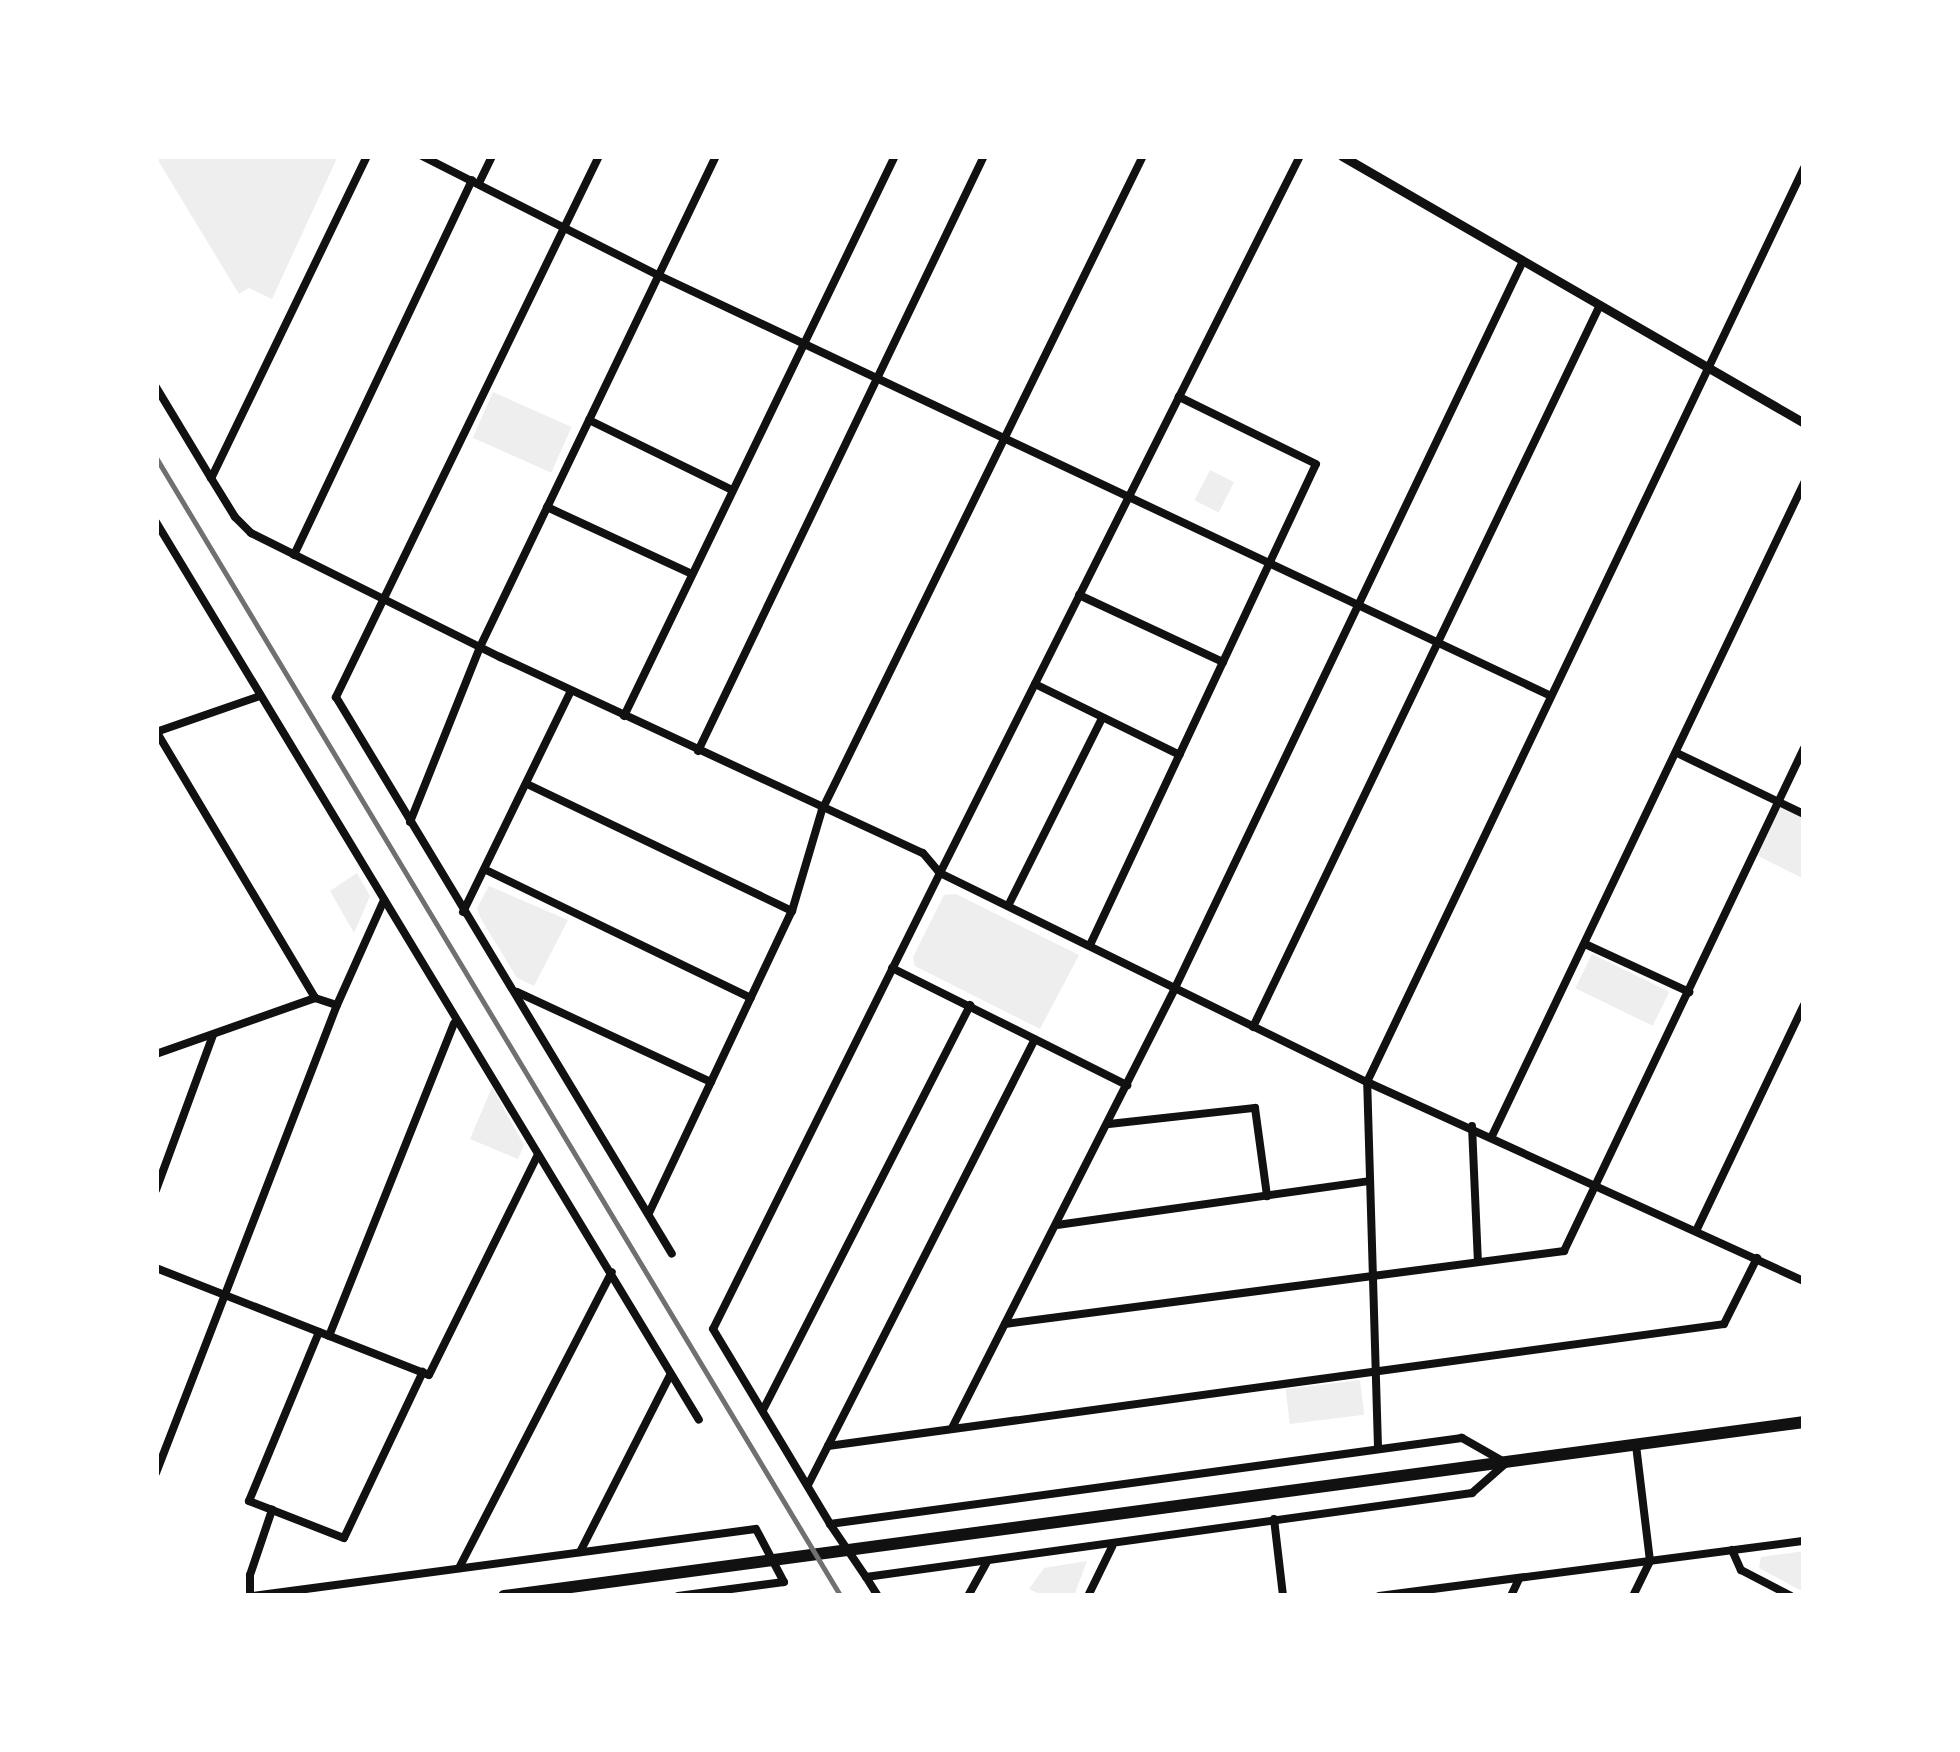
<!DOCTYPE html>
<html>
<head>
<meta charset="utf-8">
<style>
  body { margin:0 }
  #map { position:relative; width:1960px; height:1752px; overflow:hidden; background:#fff; font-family:"Crimson Pro",serif }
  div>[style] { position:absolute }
  .green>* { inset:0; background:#eee; transform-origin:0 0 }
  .minor>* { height:8px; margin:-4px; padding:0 4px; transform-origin:4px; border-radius:4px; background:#111 }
  .tertiary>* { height:9px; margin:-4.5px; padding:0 4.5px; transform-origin:4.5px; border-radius:4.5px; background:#111 }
  .primary>* { height:12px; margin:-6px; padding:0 6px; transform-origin:6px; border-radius:6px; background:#111 }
  .rail>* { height:4.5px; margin:-2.25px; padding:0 2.25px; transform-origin:2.25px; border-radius:2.25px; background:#707070 }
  span { translate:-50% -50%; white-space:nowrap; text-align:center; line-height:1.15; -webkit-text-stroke:12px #fff; paint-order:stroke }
  .frame { position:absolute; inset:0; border:159px solid #fff; pointer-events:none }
</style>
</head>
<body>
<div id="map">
  <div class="green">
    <i style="clip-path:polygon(338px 156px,272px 299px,249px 288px,239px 294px,156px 157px)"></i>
    <i style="left:493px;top:392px;width:86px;height:50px;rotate:24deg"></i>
    <i style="left:1210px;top:470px;width:27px;height:34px;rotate:27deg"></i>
    <i style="clip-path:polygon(1779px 802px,1804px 814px,1804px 879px,1754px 854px)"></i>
    <i style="clip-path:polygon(357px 873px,370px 896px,354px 933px,330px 891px)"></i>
    <i style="clip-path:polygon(489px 886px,568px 920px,534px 986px,517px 978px,481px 919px,477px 908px)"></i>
    <i style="clip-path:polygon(956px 894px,1079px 955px,1040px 1029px,915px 966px,913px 957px,944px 895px)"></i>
    <i style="left:1592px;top:954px;width:86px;height:38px;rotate:26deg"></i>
    <i style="clip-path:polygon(492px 1087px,524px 1145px,518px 1159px,470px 1139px)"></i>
    <i style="left:1360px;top:1380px;width:35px;height:75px;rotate:83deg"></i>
    <i style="clip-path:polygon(1804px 1551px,1804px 1592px,1759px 1568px,1761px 1557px)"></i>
    <i style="clip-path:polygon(1087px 1561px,1074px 1596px,1044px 1596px,1029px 1589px,1044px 1568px)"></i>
  </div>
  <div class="minor">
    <i style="left:367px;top:156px;width:358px;rotate:115.8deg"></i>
    <i style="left:211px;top:478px;width:46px;rotate:58.4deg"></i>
    <i style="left:235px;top:517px;width:23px;rotate:45deg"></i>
    <i style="left:251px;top:533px;width:278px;rotate:26.5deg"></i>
    <i style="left:500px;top:657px;width:466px;rotate:24.9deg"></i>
    <i style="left:923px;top:853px;width:26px;rotate:50deg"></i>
    <i style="left:940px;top:873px;width:509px;rotate:116.46deg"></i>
    <i style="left:713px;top:1329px;width:227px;rotate:59deg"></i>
    <i style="left:830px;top:1524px;width:64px;rotate:55.8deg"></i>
    <i style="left:866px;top:1577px;width:612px;rotate:-7.89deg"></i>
    <i style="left:1472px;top:1493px;width:45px;rotate:-41.4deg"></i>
    <i style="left:1506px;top:1463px;width:51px;rotate:-150.4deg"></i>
    <i style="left:1462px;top:1438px;width:638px;rotate:172.25deg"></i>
    <i style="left:422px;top:156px;width:264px;rotate:26.8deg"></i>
    <i style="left:658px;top:275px;width:987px;rotate:25.24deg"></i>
    <i style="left:599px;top:156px;width:602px;rotate:115.93deg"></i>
    <i style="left:336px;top:697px;width:650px;rotate:58.9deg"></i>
    <i style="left:1300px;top:156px;width:802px;rotate:116.66deg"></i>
    <i style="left:940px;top:873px;width:475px;rotate:26.1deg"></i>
    <i style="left:1367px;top:1082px;width:480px;rotate:24.5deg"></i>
    <i style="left:479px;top:183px;width:30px;rotate:-64deg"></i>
    <i style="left:156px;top:387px;width:106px;rotate:58.9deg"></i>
    <i style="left:589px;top:420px;width:159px;rotate:26.1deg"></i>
    <i style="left:547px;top:507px;width:160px;rotate:24.8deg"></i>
    <i style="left:156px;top:522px;width:1049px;rotate:58.84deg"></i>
    <i style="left:294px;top:555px;width:415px;rotate:-64.6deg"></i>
    <i style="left:1079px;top:595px;width:159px;rotate:25deg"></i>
    <i style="left:1035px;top:684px;width:161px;rotate:26.1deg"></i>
    <i style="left:624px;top:716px;width:622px;rotate:-64.18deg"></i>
    <i style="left:156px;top:731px;width:311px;rotate:59.2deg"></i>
    <i style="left:156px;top:732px;width:110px;rotate:-19.1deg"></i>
    <i style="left:698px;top:751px;width:660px;rotate:-64.33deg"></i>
    <i style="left:1677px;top:753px;width:141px;rotate:25.7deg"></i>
    <i style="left:527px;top:784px;width:294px;rotate:25.6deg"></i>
    <i style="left:410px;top:822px;width:188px;rotate:-68.2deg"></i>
    <i style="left:480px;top:647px;width:545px;rotate:-64.33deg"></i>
    <i style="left:486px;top:870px;width:294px;rotate:25.8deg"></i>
    <i style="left:1009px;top:904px;width:208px;rotate:-63.4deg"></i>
    <i style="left:463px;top:912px;width:246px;rotate:-64deg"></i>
    <i style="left:1585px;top:944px;width:115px;rotate:24.8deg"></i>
    <i style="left:1090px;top:945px;width:531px;rotate:-64.83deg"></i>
    <i style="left:1316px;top:464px;width:153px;rotate:-153.9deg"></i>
    <i style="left:892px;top:968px;width:263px;rotate:26.5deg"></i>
    <i style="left:517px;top:992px;width:214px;rotate:24.9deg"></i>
    <i style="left:1253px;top:1027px;width:801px;rotate:-64.33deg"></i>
    <i style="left:156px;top:1054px;width:169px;rotate:-19.4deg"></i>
    <i style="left:315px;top:998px;width:23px;rotate:18deg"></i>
    <i style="left:1109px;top:1124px;width:147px;rotate:-6.3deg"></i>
    <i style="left:1255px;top:1108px;width:89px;rotate:82.2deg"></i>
    <i style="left:1472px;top:1126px;width:135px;rotate:87.5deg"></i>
    <i style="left:1492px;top:1136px;width:724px;rotate:-64.46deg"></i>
    <i style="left:156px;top:1190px;width:165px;rotate:-69.8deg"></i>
    <i style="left:649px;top:1213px;width:334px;rotate:-64.7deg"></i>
    <i style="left:792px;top:911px;width:105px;rotate:-73.5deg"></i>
    <i style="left:822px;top:810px;width:729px;rotate:-63.86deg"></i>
    <i style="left:1057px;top:1225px;width:315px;rotate:-8deg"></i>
    <i style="left:1697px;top:1229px;width:248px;rotate:-64.5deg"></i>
    <i style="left:156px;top:1268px;width:293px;rotate:21.4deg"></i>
    <i style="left:429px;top:1375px;width:244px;rotate:-63.7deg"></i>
    <i style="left:1005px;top:1324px;width:564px;rotate:-7.44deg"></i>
    <i style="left:1564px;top:1251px;width:557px;rotate:-64.49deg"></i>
    <i style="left:319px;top:1332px;width:183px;rotate:112.5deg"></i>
    <i style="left:249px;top:1501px;width:25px;rotate:21deg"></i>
    <i style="left:272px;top:1510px;width:77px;rotate:21.3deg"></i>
    <i style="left:344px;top:1538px;width:184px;rotate:-64.6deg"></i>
    <i style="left:329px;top:1336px;width:337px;rotate:-68.2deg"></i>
    <i style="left:763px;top:1410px;width:455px;rotate:-62.9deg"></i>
    <i style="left:952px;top:1428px;width:491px;rotate:-63.1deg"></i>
    <i style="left:1174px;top:990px;width:808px;rotate:-64.42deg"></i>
    <i style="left:828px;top:1446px;width:904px;rotate:-7.75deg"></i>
    <i style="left:1724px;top:1324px;width:74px;rotate:-63.4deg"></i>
    <i style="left:1378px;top:1447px;width:365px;rotate:-91.7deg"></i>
    <i style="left:1367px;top:1082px;width:1013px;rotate:-64.45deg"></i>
    <i style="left:156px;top:1473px;width:502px;rotate:-68.86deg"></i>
    <i style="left:337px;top:1005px;width:115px;rotate:-65.9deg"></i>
    <i style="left:808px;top:1485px;width:500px;rotate:-63.03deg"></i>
    <i style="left:1274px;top:1519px;width:78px;rotate:83.3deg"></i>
    <i style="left:1732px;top:1550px;width:22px;rotate:66deg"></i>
    <i style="left:1741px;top:1570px;width:56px;rotate:27.5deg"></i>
    <i style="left:580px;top:1552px;width:199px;rotate:-63deg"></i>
    <i style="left:459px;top:1568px;width:333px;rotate:-62.7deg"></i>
    <i style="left:866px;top:1577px;width:22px;rotate:58deg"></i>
    <i style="left:250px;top:1596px;width:21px;rotate:-90deg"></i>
    <i style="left:250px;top:1575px;width:69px;rotate:-71.3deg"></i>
    <i style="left:253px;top:1596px;width:507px;rotate:-7.59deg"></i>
    <i style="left:756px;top:1529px;width:60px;rotate:62.2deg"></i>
    <i style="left:784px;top:1582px;width:107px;rotate:172.5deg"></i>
    <i style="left:968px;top:1596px;width:38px;rotate:-61deg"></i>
    <i style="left:1088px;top:1596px;width:55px;rotate:-63.9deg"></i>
    <i style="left:1379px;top:1596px;width:429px;rotate:-7.4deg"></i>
    <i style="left:1511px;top:1596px;width:19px;rotate:-65deg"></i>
    <i style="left:1633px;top:1596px;width:39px;rotate:-64deg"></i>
    <i style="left:1650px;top:1561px;width:116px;rotate:-96.9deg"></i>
  </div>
  <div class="tertiary">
    <i style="left:1342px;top:156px;width:534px;rotate:30.02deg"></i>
  </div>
  <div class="primary">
    <i style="left:504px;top:1596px;width:1312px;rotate:-7.62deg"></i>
  </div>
  <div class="rail">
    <i style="left:156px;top:457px;width:1329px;rotate:58.98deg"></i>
  </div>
  <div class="frame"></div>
</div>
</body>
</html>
